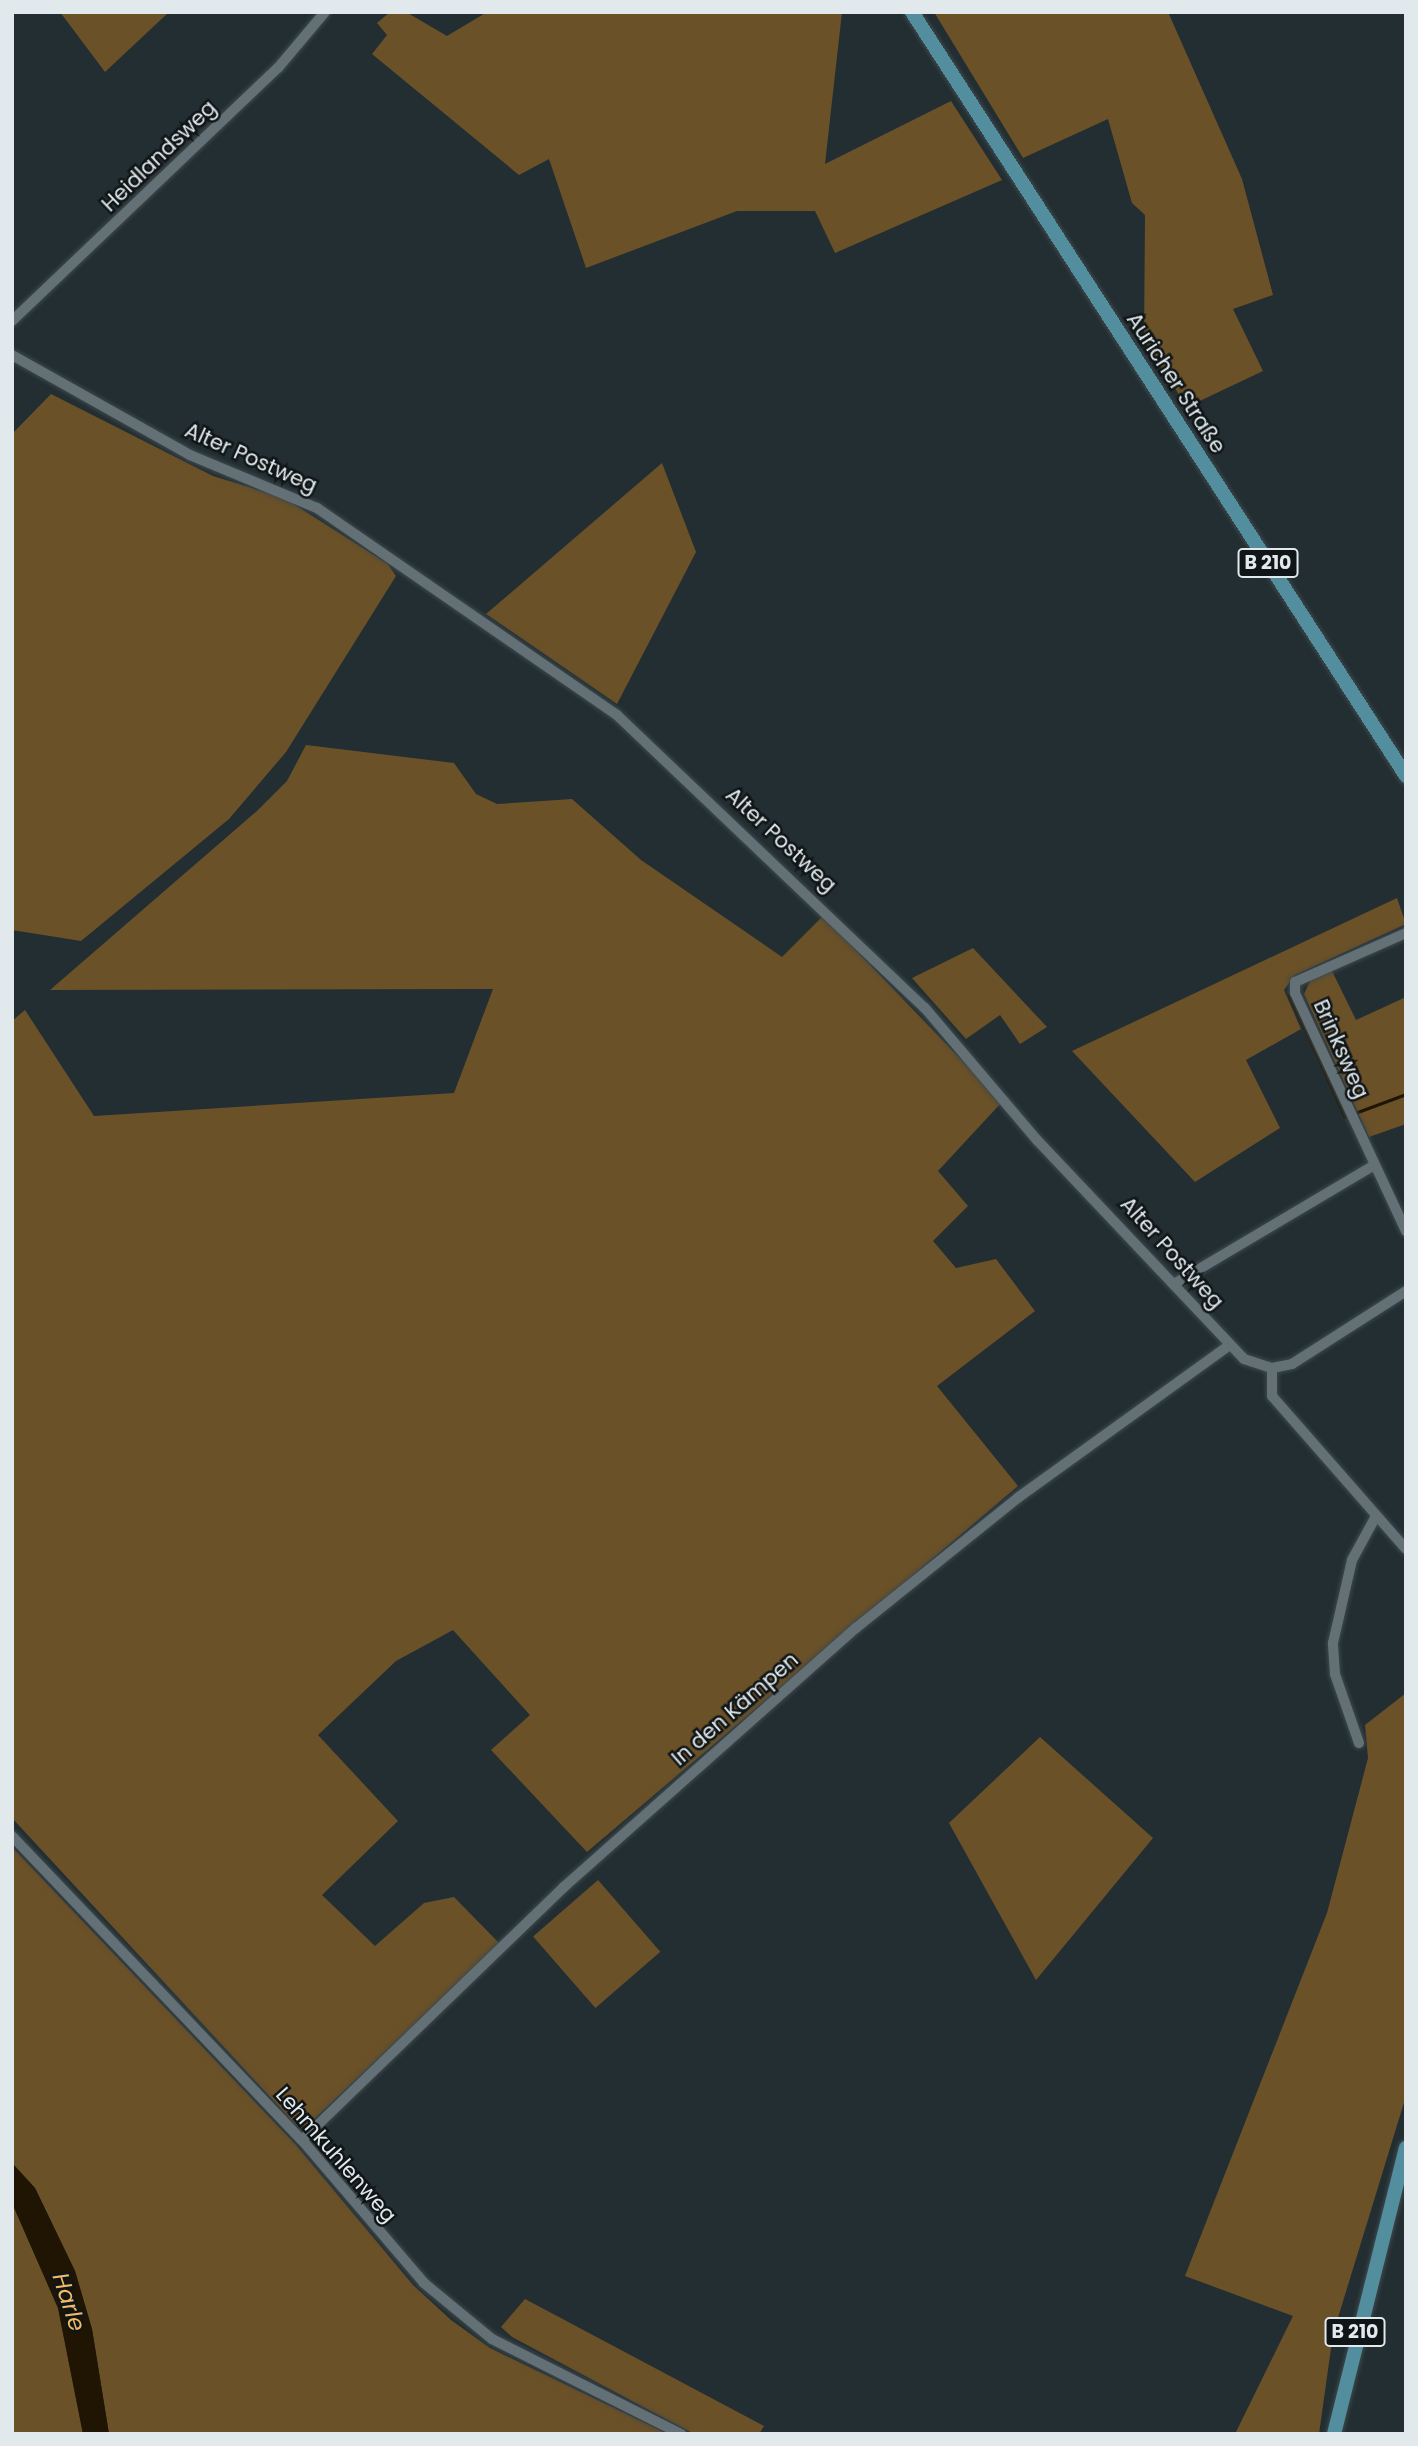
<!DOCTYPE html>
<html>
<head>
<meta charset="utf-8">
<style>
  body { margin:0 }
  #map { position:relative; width:1418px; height:2446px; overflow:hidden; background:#222e32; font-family:Poppins,sans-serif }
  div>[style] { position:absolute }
  .green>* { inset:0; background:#6b5128; transform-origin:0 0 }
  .water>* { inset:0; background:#201403 }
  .stream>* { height:2.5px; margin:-1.25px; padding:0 1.25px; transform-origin:1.25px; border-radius:1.25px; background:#201403 }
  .roads { filter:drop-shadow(0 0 2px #3e494c) drop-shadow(0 0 2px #3e494c) }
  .minor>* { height:10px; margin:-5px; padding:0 5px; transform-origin:5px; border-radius:5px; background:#637176 }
  .major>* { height:14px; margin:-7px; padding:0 7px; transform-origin:7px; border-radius:7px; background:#538e9f }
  span { translate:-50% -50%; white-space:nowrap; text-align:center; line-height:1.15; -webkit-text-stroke:5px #101517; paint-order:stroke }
  .shield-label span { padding:2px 5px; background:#101517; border:2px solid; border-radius:5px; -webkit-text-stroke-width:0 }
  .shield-label { font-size:19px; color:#e1e9ec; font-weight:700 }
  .street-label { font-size:21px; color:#e1e9ec }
  .water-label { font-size:23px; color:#f1bb65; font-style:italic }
  .frame { position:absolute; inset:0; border:14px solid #e1e9ec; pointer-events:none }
</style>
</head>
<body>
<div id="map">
  <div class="green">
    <i style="clip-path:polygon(60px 12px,169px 12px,105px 72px)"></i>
    <i style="clip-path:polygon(390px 12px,406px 12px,447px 36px,487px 12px,842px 12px,825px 164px,951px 101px,1002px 180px,835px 253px,815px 211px,737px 211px,586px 268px,549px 159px,519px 175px,372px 54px,387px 35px,377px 23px)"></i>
    <i style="clip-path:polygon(934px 12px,1168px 12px,1242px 179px,1273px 295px,1233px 309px,1263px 371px,1187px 407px,1144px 340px,1145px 215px,1132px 203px,1108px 119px,1023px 158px)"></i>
    <i style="clip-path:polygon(51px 394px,213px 476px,284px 498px,388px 564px,396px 576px,286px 752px,229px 819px,81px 941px,12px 930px,12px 434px)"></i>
    <i style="clip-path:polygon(662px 463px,696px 552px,617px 704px,486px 614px)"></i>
    <i style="clip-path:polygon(306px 745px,454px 763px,476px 794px,497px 804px,572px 799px,641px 860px,782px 957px,823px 916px,1002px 1102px,938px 1171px,968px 1206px,933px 1241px,956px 1268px,996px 1259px,1035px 1311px,937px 1386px,1018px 1486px,587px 1852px,491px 1750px,530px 1715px,453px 1630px,396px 1661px,318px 1735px,398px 1821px,322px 1895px,375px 1946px,424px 1903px,454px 1897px,500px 1944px,307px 2126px,296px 2125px,12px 1818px,12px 1021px,25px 1010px,94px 1116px,454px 1093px,493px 989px,50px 990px,257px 811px,287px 781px)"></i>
    <i style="clip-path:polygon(1397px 898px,1406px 924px,1295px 975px,1284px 990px,1301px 1029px,1246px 1060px,1280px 1128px,1195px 1182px,1072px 1051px)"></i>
    <i style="clip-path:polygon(973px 948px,1047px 1027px,1020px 1044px,1000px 1015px,966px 1039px,912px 978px)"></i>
    <i style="clip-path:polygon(1332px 971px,1356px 1020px,1406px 997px,1406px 1124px,1369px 1137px,1304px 994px,1311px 979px)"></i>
    <i style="clip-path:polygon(1406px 1693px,1406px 2096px,1333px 2334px,1319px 2434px,1235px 2434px,1293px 2316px,1185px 2276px,1327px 1913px,1368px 1758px,1365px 1725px)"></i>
    <i style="clip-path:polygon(1040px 1737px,1153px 1838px,1036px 1980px,949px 1823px)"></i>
    <i style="clip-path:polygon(12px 1847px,296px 2145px,413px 2285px,451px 2320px,490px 2348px,668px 2434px,109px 2434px,92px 2329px,75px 2271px,35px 2188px,12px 2163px)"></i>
    <i style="left:598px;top:1880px;width:95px;height:86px;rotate:49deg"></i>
    <i style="clip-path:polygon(12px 2203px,58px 2308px,83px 2434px,12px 2434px)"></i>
    <i style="clip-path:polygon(525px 2299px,764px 2426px,759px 2434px,694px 2434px,512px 2337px,501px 2327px)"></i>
  </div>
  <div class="water">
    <i style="clip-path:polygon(12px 2163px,35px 2188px,75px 2271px,92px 2329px,109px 2434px,83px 2434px,58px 2308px,12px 2203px)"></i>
  </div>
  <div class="stream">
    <i style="left:1289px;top:995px;width:134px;rotate:65.3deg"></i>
    <i style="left:1355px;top:1113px;width:54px;rotate:-20.4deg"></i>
  </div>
  <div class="roads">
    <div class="minor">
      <i style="left:12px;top:321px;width:367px;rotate:-43.6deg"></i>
      <i style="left:278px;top:68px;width:73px;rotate:-50deg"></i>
      <i style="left:12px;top:355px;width:204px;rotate:29.3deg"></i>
      <i style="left:190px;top:455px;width:138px;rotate:22.7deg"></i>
      <i style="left:317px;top:508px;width:364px;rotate:34.6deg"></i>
      <i style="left:617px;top:715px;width:425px;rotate:43.6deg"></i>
      <i style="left:925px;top:1008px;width:173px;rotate:49.7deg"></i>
      <i style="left:1037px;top:1140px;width:301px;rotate:46.6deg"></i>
      <i style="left:1244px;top:1359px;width:29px;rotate:18deg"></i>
      <i style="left:1272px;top:1368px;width:20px;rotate:-11deg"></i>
      <i style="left:1292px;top:1364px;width:135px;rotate:-32.6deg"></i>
      <i style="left:1406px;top:933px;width:121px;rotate:156.2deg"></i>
      <i style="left:1295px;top:982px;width:11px;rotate:90deg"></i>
      <i style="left:1295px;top:993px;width:263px;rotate:65deg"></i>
      <i style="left:1174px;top:1284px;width:231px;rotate:-30.7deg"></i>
      <i style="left:1272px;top:1368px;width:28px;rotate:90deg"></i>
      <i style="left:1272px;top:1396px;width:203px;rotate:48.8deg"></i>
      <i style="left:1359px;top:1743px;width:73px;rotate:-109.2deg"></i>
      <i style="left:1335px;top:1674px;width:31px;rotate:-94deg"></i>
      <i style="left:1333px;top:1643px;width:85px;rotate:-77.1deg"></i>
      <i style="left:1352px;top:1560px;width:50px;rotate:-61.4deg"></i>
      <i style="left:12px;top:1836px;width:420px;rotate:46.4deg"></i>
      <i style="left:302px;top:2140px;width:188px;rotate:49.5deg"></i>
      <i style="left:424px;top:2283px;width:88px;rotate:39.5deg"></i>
      <i style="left:492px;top:2339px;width:212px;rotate:26.7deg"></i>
      <i style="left:302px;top:2140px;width:364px;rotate:-44deg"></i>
      <i style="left:564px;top:1887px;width:390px;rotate:-41.6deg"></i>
      <i style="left:856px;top:1628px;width:209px;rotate:-38.8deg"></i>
      <i style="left:1019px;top:1497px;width:258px;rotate:-35.8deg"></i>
    </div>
    <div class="major">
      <i style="left:912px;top:12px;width:910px;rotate:57.11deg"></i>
      <i style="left:1334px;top:2434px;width:295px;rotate:-75.9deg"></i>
    </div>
  </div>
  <div class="shield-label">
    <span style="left:1268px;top:563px">B 210</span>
    <span style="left:1355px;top:2332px">B 210</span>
  </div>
  <div class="street-label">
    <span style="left:159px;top:156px;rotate:-44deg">Heidlandsweg</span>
    <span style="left:1176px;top:383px;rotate:57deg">Auricher Straße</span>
    <span style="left:251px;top:458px;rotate:24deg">Alter Postweg</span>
    <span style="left:781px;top:840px;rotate:43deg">Alter Postweg</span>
    <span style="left:1341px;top:1049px;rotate:66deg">Brinksweg</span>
    <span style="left:1172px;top:1253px;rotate:48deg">Alter Postweg</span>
    <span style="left:735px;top:1709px;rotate:-41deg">In den Kämpen</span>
    <span style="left:336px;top:2155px;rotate:49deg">Lehmkuhlenweg</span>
  </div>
  <div class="water-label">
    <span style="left:69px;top:2302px;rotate:72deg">Harle</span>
  </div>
  <div class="frame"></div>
</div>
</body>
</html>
